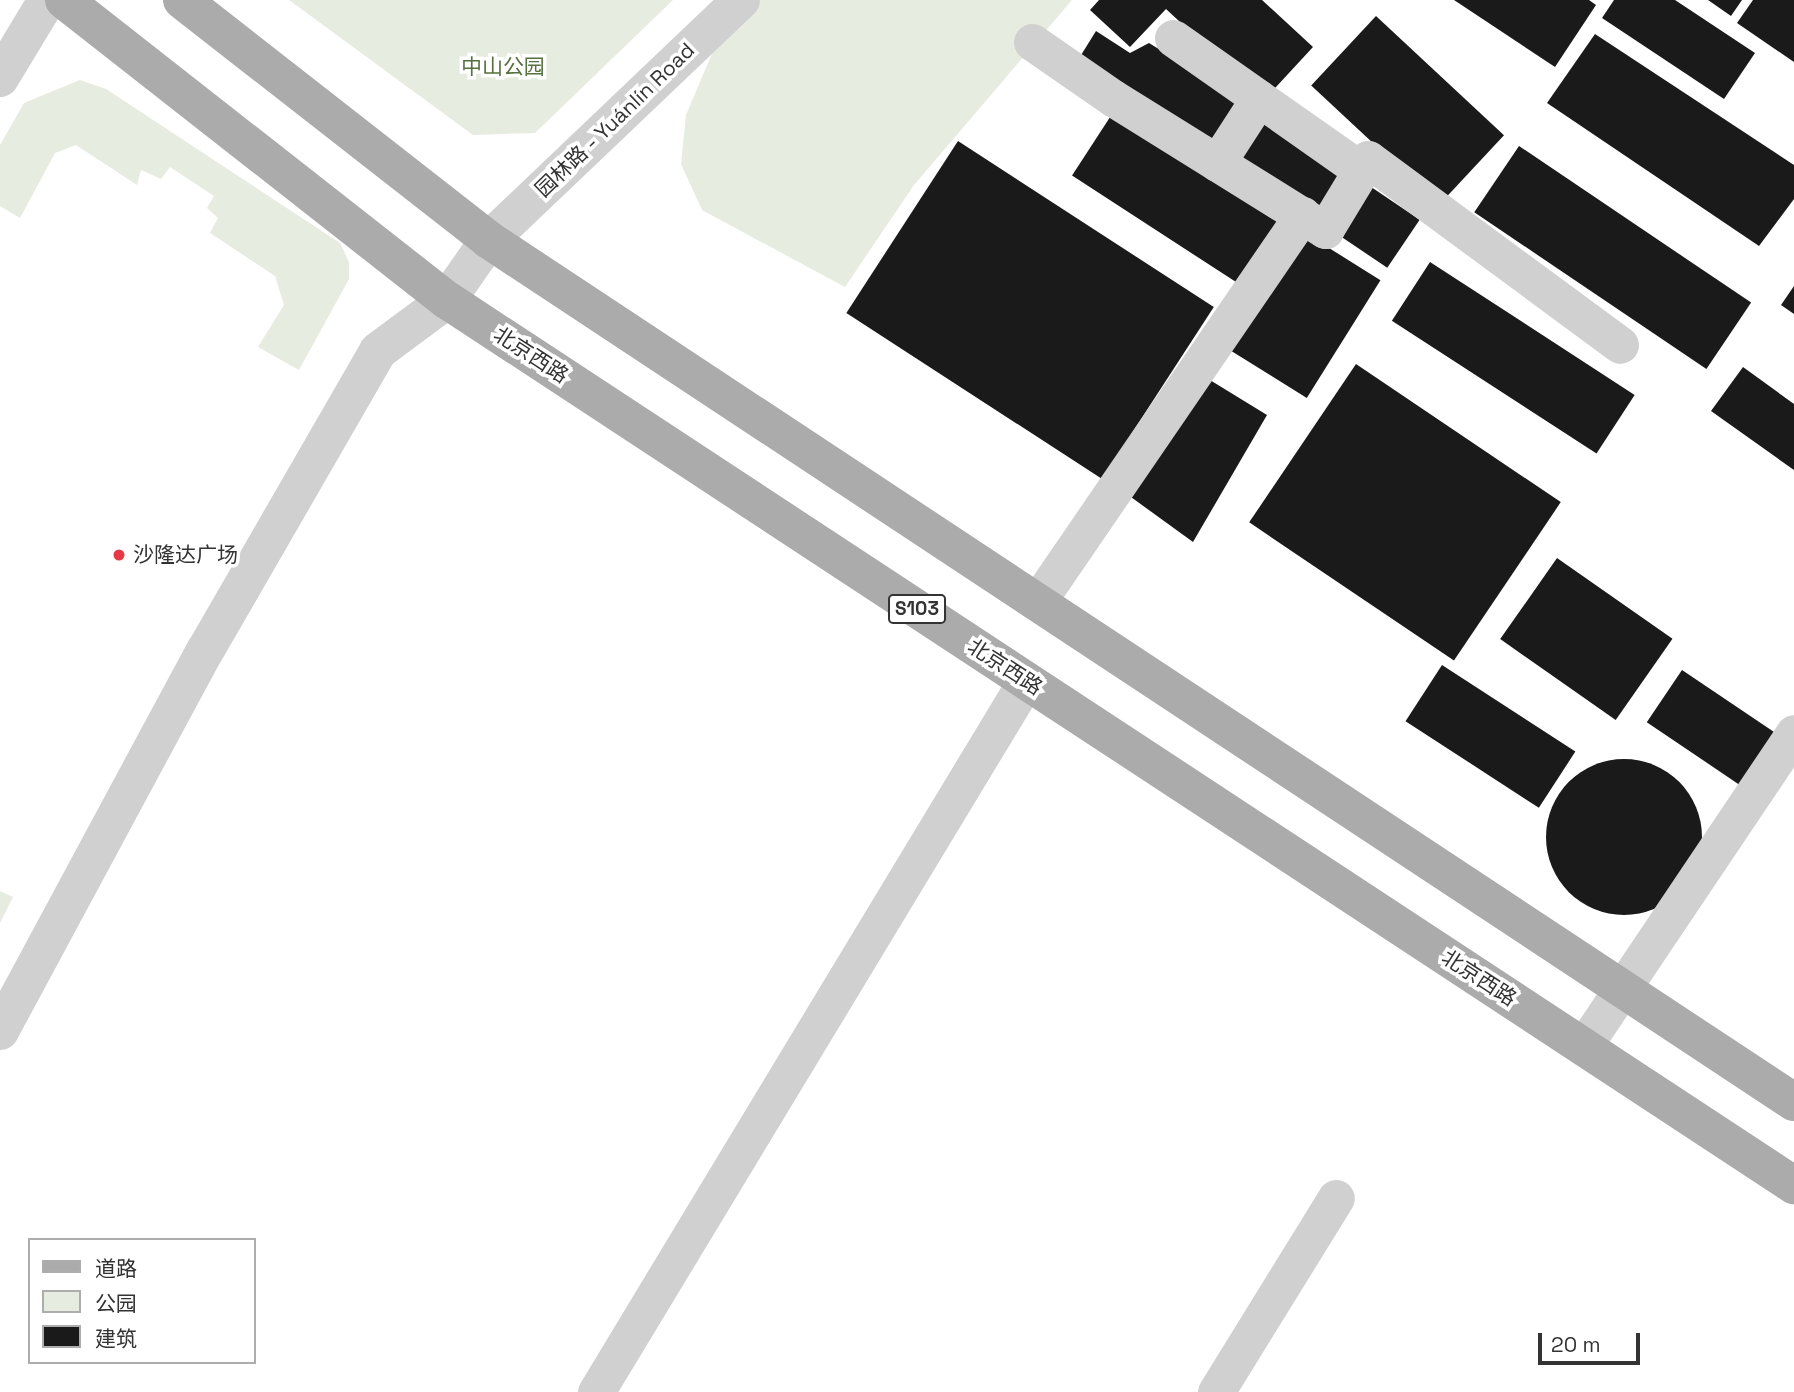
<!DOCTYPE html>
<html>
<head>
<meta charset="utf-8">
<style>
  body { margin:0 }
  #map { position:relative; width:1794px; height:1392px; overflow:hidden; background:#fff; font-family:"Space Grotesk","Noto Sans SC",sans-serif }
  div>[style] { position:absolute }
  .green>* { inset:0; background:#e6ecdf }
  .building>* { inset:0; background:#1a1a1a; transform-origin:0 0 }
  .round { border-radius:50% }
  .minor>* { height:37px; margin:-18.5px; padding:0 18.5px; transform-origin:18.5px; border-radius:18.5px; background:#d0d0d0 }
  .tertiary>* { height:38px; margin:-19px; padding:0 19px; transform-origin:19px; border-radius:19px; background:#d0d0d0 }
  .primary>* { height:38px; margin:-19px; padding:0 19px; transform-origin:19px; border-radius:19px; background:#ababab }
  .dots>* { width:19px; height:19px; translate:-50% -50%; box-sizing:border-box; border:4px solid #fff; border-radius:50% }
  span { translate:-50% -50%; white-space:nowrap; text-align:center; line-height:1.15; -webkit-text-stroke:7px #fff; paint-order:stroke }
  .shield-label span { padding:2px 5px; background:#fff; border:2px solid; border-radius:5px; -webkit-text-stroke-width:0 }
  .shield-label { font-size:19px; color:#333; font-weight:700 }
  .park-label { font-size:21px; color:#56703f }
  .street-label { font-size:21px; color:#333 }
  .poi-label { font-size:21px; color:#333 }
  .left { translate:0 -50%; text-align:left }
  .legend { position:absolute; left:28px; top:1238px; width:228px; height:126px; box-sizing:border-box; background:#fff; border:2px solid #adadad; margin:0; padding:9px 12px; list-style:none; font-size:21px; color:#333 }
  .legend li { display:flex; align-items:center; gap:14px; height:35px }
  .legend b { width:35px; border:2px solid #adadad }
  .scale { position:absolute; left:1538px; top:1333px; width:102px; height:32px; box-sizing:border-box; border:4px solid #333; border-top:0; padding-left:9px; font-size:21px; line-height:24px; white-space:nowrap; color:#333; -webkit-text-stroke:5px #fff; paint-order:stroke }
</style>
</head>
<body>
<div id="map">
  <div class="green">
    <i style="clip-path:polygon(289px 0,673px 0,535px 133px,473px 135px)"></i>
    <i style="clip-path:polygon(759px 0,1072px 0,914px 185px,845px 287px,702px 210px,681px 164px,686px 115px,716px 44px)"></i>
    <i style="clip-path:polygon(80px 80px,106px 89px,340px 243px,349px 262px,349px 279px,299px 370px,258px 347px,284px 305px,275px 276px,210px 233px,218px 218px,207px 208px,214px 196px,170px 167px,161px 179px,141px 170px,137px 185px,76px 145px,55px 153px,20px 218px,0 206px,0 145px,24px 103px)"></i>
    <i style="clip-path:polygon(0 891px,13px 897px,0 923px)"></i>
  </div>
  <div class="building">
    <i style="clip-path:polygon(1099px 0,1262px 0,1313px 47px,1264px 100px,1166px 9px,1130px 47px,1090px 10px)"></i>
    <i style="clip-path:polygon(1454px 0,1589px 0,1596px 5px,1555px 67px)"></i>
    <i style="clip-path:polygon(1614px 0,1675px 0,1755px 53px,1724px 99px,1602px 18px)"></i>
    <i style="clip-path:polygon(1708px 0,1742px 0,1731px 16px)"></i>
    <i style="clip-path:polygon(1753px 0,1794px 0,1794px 62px,1737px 23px)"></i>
    <i style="left:1376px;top:16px;width:175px;height:95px;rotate:43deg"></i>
    <i style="clip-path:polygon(1096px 31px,1130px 53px,1149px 43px,1251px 106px,1223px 150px,1078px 60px)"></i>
    <i style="clip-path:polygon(1595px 34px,1794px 165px,1794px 199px,1759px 246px,1547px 103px)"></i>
    <i style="left:1114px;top:111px;width:207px;height:77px;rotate:33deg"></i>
    <i style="left:1263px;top:114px;width:189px;height:58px;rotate:34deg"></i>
    <i style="left:958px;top:141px;width:305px;height:205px;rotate:33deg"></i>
    <i style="left:1519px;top:146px;width:280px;height:80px;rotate:34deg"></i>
    <i style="left:1305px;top:233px;width:89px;height:139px;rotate:32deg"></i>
    <i style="left:1430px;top:262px;width:244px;height:70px;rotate:33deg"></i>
    <i style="clip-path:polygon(1794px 286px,1794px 314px,1781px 305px)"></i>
    <i style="left:1356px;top:364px;width:247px;height:191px;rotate:34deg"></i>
    <i style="clip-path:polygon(1743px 367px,1794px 404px,1794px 470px,1711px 411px)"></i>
    <i style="clip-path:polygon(1205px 377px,1267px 415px,1193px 542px,1124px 492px)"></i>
    <i style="left:1557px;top:558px;width:141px;height:99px;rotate:35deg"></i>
    <i style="left:1442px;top:665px;width:159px;height:67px;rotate:33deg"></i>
    <i style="left:1682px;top:670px;width:121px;height:63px;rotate:34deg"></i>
    <i class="round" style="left:1546px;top:759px;width:156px;height:156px"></i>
  </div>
  <div class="minor">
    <i style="left:1173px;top:38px;width:230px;rotate:35.1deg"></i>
    <i style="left:1032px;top:42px;width:98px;rotate:34.7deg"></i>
    <i style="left:1113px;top:98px;width:250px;rotate:31.9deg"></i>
    <i style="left:1325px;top:230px;width:83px;rotate:-58.8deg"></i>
    <i style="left:1368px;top:159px;width:313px;rotate:36.4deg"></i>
    <i style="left:1217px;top:163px;width:77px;rotate:-57.1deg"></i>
    <i style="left:1038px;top:601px;width:468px;rotate:-55.6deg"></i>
    <i style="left:1583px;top:1047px;width:378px;rotate:-56.1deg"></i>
    <i style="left:596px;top:1392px;width:831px;rotate:-58.84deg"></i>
    <i style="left:1216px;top:1392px;width:228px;rotate:-58.3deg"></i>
  </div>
  <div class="tertiary">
    <i style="left:0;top:78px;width:91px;rotate:-58.9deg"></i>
    <i style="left:0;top:1031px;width:432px;rotate:-61.7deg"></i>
    <i style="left:205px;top:651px;width:346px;rotate:-60deg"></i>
    <i style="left:378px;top:351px;width:86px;rotate:-36.5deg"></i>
    <i style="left:447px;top:300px;width:73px;rotate:-55deg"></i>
    <i style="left:489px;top:240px;width:348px;rotate:-43.6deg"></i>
  </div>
  <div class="primary">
    <i style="left:64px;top:0;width:487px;rotate:38.1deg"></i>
    <i style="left:447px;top:300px;width:1612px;rotate:33.31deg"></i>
    <i style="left:182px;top:0;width:390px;rotate:38deg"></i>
    <i style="left:489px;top:240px;width:1564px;rotate:33.45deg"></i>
  </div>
  <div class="dots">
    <i style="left:119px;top:555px;background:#e63946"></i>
  </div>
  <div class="shield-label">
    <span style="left:917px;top:609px">S103</span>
  </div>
  <div class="park-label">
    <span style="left:503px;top:67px">中山公园</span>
  </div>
  <div class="street-label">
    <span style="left:615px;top:120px;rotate:-44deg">园林路 - Yuánlín Road</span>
    <span style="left:531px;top:355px;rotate:33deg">北京西路</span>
    <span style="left:1005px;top:667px;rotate:33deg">北京西路</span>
    <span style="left:1479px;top:978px;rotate:33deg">北京西路</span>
  </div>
  <div class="poi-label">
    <span class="left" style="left:133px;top:555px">沙隆达广场</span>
  </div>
  <ul class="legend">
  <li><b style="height:9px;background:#ababab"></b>道路</li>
  <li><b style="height:19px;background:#e6ecdf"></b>公园</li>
  <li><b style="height:19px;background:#1a1a1a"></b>建筑</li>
  </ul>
  <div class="scale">20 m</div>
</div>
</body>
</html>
